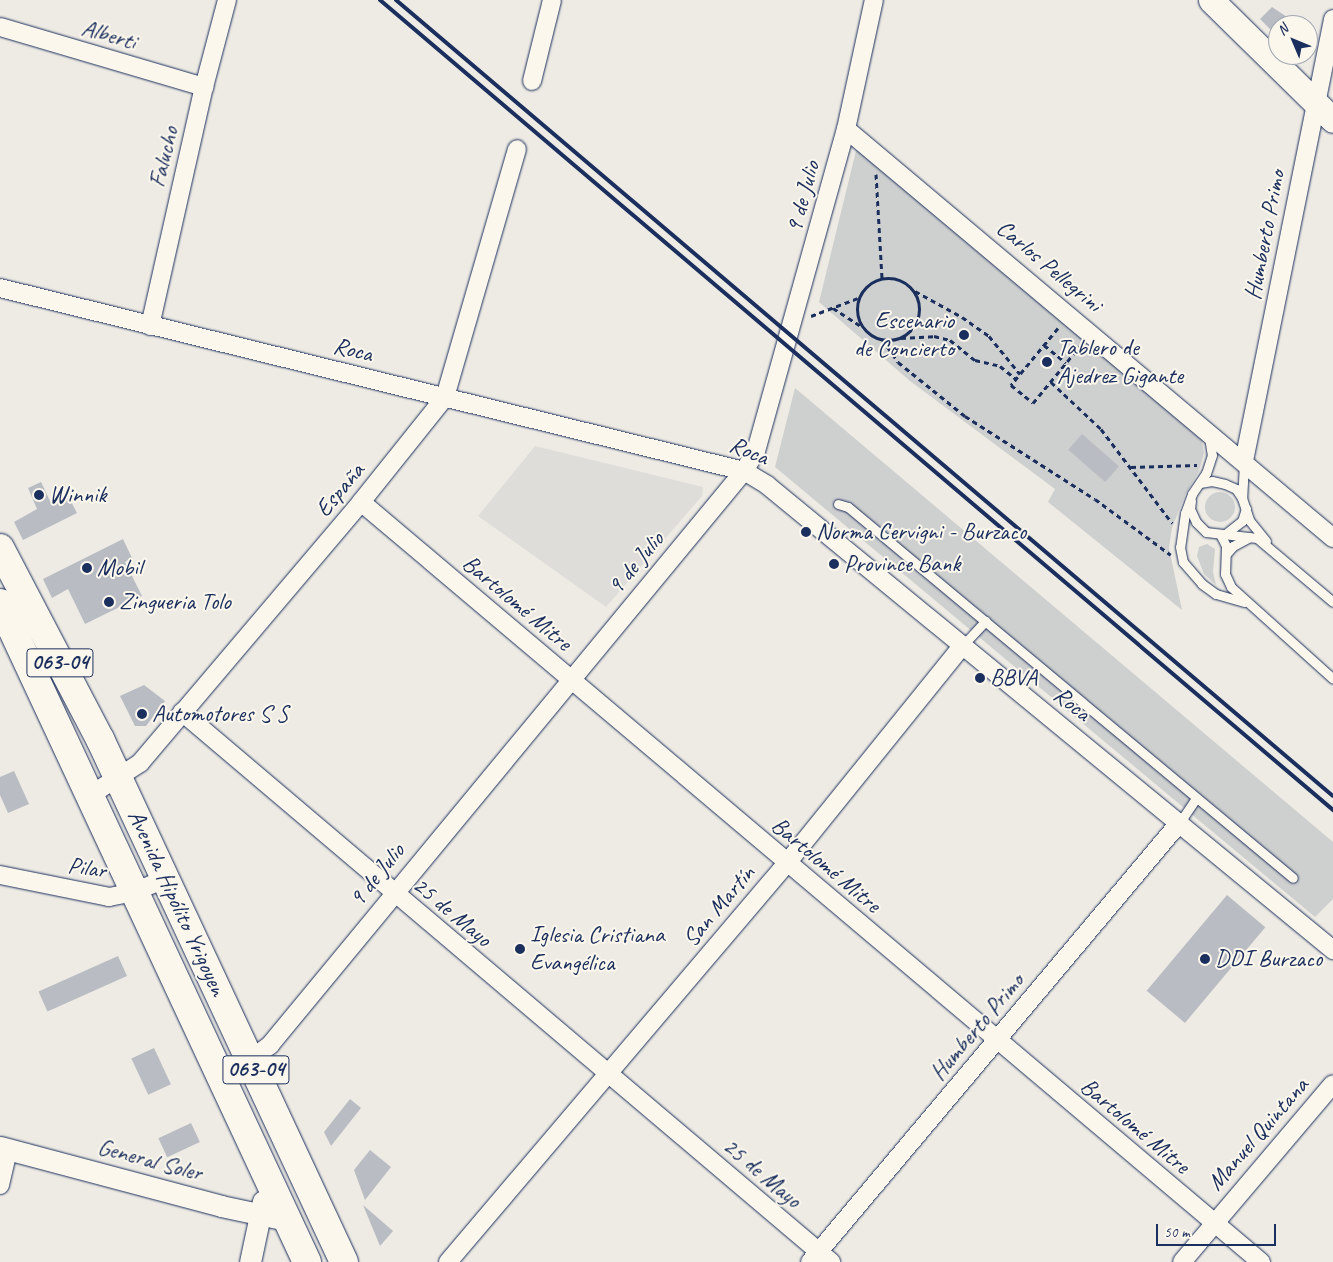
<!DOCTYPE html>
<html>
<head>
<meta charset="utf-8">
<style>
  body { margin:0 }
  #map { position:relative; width:1333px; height:1262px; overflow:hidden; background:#eeebe4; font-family:Caveat,sans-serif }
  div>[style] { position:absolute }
  .built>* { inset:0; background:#deddda }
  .green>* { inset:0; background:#cecfcf }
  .round { border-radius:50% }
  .building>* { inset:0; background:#b9bcc3; transform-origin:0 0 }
  .path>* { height:3px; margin-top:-1.5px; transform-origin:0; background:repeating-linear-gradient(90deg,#1b2f5e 0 5px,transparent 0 9px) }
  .path>.ring { margin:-1.5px; padding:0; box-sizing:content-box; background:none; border:3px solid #1b2f5e; border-radius:50% }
  .roads { filter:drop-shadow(0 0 1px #1b2f5e) drop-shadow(0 0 1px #1b2f5e) }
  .service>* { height:9px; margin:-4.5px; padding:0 4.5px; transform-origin:4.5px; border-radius:4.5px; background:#fbf7ec }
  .minor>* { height:18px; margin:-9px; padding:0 9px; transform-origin:9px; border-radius:9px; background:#fbf7ec }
  .tertiary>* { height:21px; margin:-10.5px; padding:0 10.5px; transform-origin:10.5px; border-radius:10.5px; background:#fbf7ec }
  .secondary>* { height:25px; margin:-12.5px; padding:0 12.5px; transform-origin:12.5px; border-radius:12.5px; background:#fbf7ec }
  .primary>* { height:28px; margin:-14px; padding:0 14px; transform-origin:14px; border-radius:14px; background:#fbf7ec }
  .rail>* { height:4px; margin:-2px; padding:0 2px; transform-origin:2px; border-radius:2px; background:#1b2f5e }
  .dots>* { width:14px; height:14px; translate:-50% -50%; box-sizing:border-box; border:2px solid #fbf7ec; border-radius:50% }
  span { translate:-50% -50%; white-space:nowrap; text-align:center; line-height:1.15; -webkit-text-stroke:4px #fbf7ec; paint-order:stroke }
  .shield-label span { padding:1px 4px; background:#fbf7ec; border:1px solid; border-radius:4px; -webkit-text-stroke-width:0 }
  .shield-label { font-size:22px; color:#1b2f5e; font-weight:700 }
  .street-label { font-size:24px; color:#1b2f5e }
  .poi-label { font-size:24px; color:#1b2f5e }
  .right { translate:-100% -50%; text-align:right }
  .left { translate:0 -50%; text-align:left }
  .north { position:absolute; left:1268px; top:15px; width:50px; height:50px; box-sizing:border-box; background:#fbf7ec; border:1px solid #a1a7b3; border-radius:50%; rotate:315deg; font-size:14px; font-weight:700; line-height:20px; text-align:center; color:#1b2f5e }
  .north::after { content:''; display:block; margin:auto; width:18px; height:22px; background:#1b2f5e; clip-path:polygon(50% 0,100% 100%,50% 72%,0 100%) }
  .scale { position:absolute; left:1156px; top:1224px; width:120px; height:22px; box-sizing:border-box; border:2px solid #1b2f5e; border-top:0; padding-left:6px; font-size:15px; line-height:18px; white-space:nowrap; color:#1b2f5e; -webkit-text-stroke:4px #fbf7ec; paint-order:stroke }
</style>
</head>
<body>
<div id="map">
  <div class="built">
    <i style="clip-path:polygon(535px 446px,703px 487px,702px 496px,606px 607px,478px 516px)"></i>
  </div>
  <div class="green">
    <i style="clip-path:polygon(857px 147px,1202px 440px,1204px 453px,1199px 471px,1185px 495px,1172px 528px,1169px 548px,1182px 610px,1048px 502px,1055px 489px,910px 381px,819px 302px)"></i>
    <i style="clip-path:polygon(795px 388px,1333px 842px,1333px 899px,1315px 917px,775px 467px)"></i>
    <i class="round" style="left:1205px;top:492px;width:30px;height:30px"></i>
    <i style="clip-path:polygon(1207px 544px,1215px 549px,1213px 572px,1216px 585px,1204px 574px,1197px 556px,1199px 547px)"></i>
  </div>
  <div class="building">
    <i style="clip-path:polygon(1272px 7px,1299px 25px,1278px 25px,1278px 37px,1260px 19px)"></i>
    <i style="left:1082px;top:434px;width:49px;height:21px;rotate:41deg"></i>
    <i style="clip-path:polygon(41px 482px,51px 503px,67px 494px,77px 513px,23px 540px,14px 522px,37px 509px,28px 488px)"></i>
    <i style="clip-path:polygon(123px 539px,132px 558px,125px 562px,142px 596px,85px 624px,68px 589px,52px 598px,43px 579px)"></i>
    <i style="clip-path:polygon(144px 685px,165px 701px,146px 726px,135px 726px,120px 696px)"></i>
    <i style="clip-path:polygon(14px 771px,29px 804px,8px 813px,0 795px,0 777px)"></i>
    <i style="left:1227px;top:895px;width:50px;height:125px;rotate:40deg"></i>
    <i style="left:118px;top:956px;width:22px;height:87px;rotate:66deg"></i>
    <i style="left:154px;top:1048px;width:40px;height:25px;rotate:65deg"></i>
    <i style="clip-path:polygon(350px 1099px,361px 1108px,331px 1146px,324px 1132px)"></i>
    <i style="left:191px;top:1123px;width:21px;height:36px;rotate:65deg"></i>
    <i style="clip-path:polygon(370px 1150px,391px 1167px,365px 1200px,354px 1170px)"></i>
    <i style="clip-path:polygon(363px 1205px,393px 1231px,380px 1246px)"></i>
  </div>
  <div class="path">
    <i style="left:876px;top:174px;width:104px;rotate:86.7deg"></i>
    <i class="ring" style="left:857px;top:278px;width:59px;height:59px"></i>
    <i style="left:915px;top:291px;width:54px;rotate:29deg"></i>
    <i style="left:962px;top:317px;width:33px;rotate:35deg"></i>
    <i style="left:989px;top:336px;width:49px;rotate:50.8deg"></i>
    <i style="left:833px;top:308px;width:35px;rotate:33deg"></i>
    <i style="left:811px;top:316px;width:50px;rotate:-21deg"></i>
    <i style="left:1058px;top:328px;width:74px;rotate:129.5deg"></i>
    <i style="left:1011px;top:385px;width:28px;rotate:39deg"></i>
    <i style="left:1033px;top:403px;width:74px;rotate:-50.5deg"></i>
    <i style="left:901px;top:338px;width:33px;rotate:-3deg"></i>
    <i style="left:934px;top:336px;width:16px;rotate:14deg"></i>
    <i style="left:950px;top:340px;width:32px;rotate:39deg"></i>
    <i style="left:975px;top:360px;width:26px;rotate:13deg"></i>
    <i style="left:1000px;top:366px;width:21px;rotate:39deg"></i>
    <i style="left:882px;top:339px;width:28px;rotate:55deg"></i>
    <i style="left:898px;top:362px;width:86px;rotate:38.9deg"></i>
    <i style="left:965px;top:416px;width:154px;rotate:32.6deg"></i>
    <i style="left:1095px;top:499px;width:94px;rotate:36.4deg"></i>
    <i style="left:1044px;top:345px;width:28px;rotate:39deg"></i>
    <i style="left:1051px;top:382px;width:69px;rotate:43.2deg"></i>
    <i style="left:1101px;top:429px;width:118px;rotate:52.9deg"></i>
    <i style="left:1131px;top:467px;width:66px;rotate:-1.7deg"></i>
  </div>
  <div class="roads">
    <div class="service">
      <i style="left:1209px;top:437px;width:18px;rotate:81deg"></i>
      <i style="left:1212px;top:455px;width:19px;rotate:108deg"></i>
      <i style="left:1206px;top:473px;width:25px;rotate:124deg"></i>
      <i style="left:1192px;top:494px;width:20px;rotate:110deg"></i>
      <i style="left:1185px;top:513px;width:34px;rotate:98deg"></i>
      <i style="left:1180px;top:547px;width:15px;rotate:79deg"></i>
      <i style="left:1183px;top:562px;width:29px;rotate:49deg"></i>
      <i style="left:1202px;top:584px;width:17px;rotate:36deg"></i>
      <i style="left:1216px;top:594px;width:29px;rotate:16deg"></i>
      <i style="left:1244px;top:463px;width:35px;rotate:93deg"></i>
      <i style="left:1242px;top:498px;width:23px;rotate:72deg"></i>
      <i style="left:1249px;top:520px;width:27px;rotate:51deg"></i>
      <i style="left:1200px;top:483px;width:12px;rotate:-9deg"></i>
      <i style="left:1212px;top:481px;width:13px;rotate:13deg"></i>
      <i style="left:1225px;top:484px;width:12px;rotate:24deg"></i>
      <i style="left:1236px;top:489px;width:11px;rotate:56deg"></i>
      <i style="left:1191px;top:501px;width:8px;rotate:97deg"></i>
      <i style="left:1190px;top:509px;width:14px;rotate:65deg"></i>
      <i style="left:1196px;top:522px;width:14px;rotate:45deg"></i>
      <i style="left:1206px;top:532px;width:51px;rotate:6.7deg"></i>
      <i style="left:1257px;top:538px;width:99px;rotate:40.1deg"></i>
      <i style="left:838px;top:504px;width:10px;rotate:17deg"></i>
      <i style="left:848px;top:507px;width:579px;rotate:39.82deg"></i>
      <i style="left:1224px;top:535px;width:23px;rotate:-38deg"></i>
      <i style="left:1242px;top:521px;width:13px;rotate:-72deg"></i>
      <i style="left:1221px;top:536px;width:11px;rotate:63deg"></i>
      <i style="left:1226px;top:546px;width:28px;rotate:92deg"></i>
      <i style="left:1225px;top:574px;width:14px;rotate:65deg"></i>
      <i style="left:1231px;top:587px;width:137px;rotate:42deg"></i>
      <i style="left:1226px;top:554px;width:11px;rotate:-49deg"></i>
      <i style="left:1233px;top:546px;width:19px;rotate:-28deg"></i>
      <i style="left:963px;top:645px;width:33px;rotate:-47deg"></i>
      <i style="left:1180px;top:822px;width:27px;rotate:-56deg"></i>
    </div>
    <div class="minor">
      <i style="left:0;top:27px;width:213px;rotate:16.4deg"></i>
      <i style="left:532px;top:81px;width:83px;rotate:-76.1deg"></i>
      <i style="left:846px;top:129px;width:636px;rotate:40.02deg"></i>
      <i style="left:0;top:288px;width:766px;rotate:13.82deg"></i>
      <i style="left:744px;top:471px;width:27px;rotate:31deg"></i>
      <i style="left:767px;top:485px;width:733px;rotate:39.4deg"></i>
      <i style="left:150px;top:326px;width:245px;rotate:-77.3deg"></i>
      <i style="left:204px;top:87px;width:90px;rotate:-75.2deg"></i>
      <i style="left:1244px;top:461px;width:451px;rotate:-78.6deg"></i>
      <i style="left:361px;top:502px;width:1178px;rotate:40.18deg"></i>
      <i style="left:182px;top:712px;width:851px;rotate:40.28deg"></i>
      <i style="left:89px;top:796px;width:61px;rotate:-32.9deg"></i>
      <i style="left:140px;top:763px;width:342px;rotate:-49.7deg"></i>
      <i style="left:361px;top:502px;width:134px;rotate:-51.3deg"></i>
      <i style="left:445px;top:397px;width:258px;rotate:-73.8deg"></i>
      <i style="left:0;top:875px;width:111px;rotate:11.4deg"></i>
      <i style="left:109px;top:897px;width:25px;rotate:-11deg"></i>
      <i style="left:134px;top:892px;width:34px;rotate:-23deg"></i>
      <i style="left:251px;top:1059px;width:24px;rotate:-36deg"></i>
      <i style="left:270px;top:1045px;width:744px;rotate:-50.45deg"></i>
      <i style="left:744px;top:471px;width:23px;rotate:-59deg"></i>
      <i style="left:756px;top:451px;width:334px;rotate:-74.4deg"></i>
      <i style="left:846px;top:129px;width:132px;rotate:-77.8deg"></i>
      <i style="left:0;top:1185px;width:36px;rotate:-77deg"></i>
      <i style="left:448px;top:1262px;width:524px;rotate:-49.65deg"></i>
      <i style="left:787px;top:863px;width:280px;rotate:-51.1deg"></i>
      <i style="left:810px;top:1262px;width:575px;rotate:-49.94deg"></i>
      <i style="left:1182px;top:1262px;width:233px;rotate:-49.7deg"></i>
    </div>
    <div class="tertiary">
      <i style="left:0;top:1147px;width:229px;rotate:14.9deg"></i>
      <i style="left:221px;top:1206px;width:67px;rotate:12deg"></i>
      <i style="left:250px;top:1262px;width:62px;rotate:-78deg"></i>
    </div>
    <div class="secondary">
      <i style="left:1211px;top:0;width:171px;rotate:44.5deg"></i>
    </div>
    <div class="primary">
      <i style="left:0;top:548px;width:216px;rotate:62.4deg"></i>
      <i style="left:100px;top:739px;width:577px;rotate:64.99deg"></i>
      <i style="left:0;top:603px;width:727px;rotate:65.02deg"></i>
    </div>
  </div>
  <div class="rail">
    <i style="left:380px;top:0;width:1251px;rotate:40.36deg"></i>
    <i style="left:396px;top:0;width:1229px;rotate:40.35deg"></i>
  </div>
  <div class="dots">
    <i style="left:964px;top:335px;background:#1b2f5e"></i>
    <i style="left:1047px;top:362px;background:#1b2f5e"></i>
    <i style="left:39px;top:495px;background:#1b2f5e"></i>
    <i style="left:806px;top:532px;background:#1b2f5e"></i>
    <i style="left:834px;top:564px;background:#1b2f5e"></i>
    <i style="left:87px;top:568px;background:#1b2f5e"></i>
    <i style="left:109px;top:602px;background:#1b2f5e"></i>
    <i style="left:980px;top:678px;background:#1b2f5e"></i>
    <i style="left:142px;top:714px;background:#1b2f5e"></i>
    <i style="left:520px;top:949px;background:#1b2f5e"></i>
    <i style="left:1205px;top:959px;background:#1b2f5e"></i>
  </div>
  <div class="shield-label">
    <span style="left:60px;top:663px">063-04</span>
    <span style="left:256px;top:1070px">063-04</span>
  </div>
  <div class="street-label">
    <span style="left:109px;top:35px;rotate:16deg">Alberti</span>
    <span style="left:164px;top:157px;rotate:-77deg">Falucho</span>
    <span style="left:803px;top:197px;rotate:-75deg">9 de Julio</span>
    <span style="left:1265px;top:235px;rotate:-79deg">Humberto Primo</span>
    <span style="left:1049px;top:266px;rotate:40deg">Carlos Pellegrini</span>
    <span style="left:353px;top:350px;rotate:14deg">Roca</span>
    <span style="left:749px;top:451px;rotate:23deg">Roca</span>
    <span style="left:340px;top:490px;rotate:-50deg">España</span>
    <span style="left:636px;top:563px;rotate:-50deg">9 de Julio</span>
    <span style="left:517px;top:603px;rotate:40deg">Bartolomé Mitre</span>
    <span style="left:1072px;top:704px;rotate:39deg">Roca</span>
    <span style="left:826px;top:865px;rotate:40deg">Bartolomé Mitre</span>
    <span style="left:87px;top:868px;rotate:9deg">Pilar</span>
    <span style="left:377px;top:875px;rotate:-51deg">9 de Julio</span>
    <span style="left:177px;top:903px;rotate:65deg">Avenida Hipólito Yrigoyen</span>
    <span style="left:719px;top:906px;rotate:-50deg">San Martín</span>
    <span style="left:452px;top:912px;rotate:40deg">25 de Mayo</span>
    <span style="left:977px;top:1027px;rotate:-50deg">Humberto Primo</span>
    <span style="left:1135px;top:1126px;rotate:40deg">Bartolomé Mitre</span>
    <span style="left:1258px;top:1134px;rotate:-49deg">Manuel Quintana</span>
    <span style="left:150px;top:1160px;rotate:15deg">General Soler</span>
    <span style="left:762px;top:1173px;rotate:40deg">25 de Mayo</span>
  </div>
  <div class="poi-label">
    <span class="right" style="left:954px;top:335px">Escenario<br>de Concierto</span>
    <span class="left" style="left:1057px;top:362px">Tablero de<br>Ajedrez Gigante</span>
    <span class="left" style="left:49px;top:495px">Winnik</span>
    <span class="left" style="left:816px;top:532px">Norma Cervigni - Burzaco</span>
    <span class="left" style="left:844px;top:564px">Province Bank</span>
    <span class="left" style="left:97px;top:568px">Mobil</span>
    <span class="left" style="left:119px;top:602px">Zingueria Tolo</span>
    <span class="left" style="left:990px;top:678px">BBVA</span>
    <span class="left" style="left:152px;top:714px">Automotores S S</span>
    <span class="left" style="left:530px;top:949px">Iglesia Cristiana<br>Evangélica</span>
    <span class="left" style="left:1215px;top:959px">DDI Burzaco</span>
  </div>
  <div class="north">N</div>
  <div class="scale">50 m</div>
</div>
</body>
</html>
